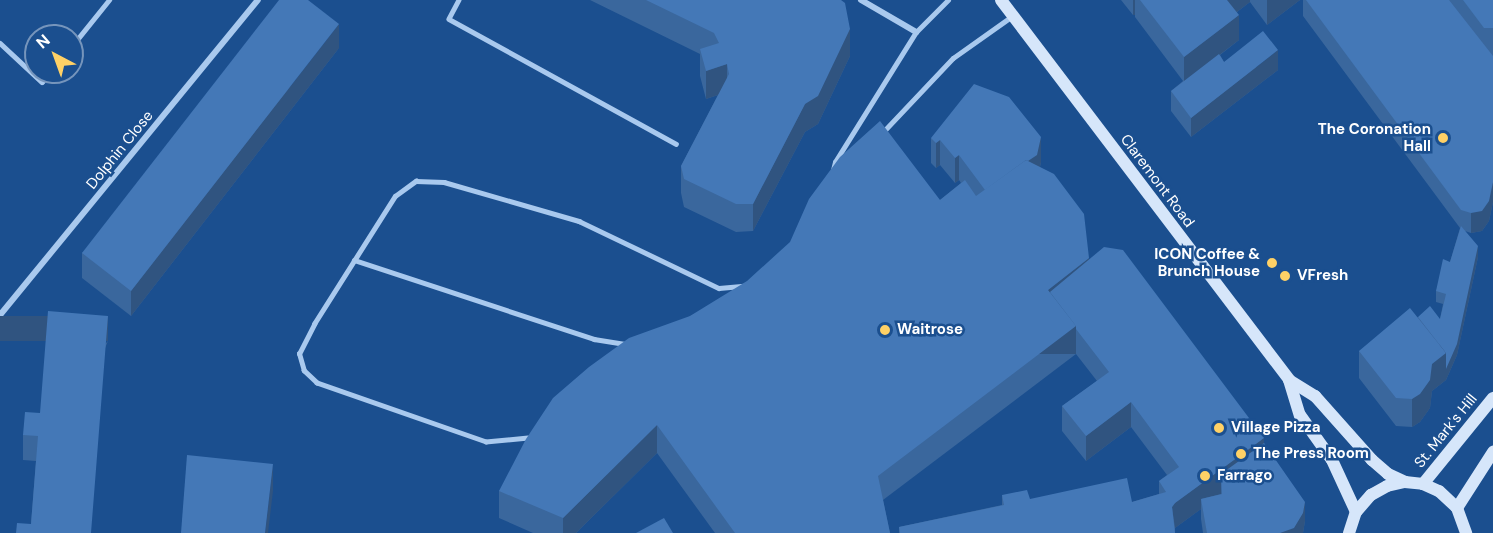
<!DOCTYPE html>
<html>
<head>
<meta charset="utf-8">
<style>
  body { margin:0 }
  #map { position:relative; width:1493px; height:533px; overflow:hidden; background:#1b4f8f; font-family:"DM Sans",sans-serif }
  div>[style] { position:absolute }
  .service>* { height:4.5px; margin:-2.25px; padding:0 2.25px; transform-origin:2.25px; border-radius:2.25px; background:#a9c9ee }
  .minor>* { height:6px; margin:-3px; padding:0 3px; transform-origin:3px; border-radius:3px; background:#a9c9ee }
  .secondary>* { height:12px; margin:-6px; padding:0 6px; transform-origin:6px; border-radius:6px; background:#d6e6fa }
  .wall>* { inset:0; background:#3a679d }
  .shaded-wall>* { inset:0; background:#305480; transform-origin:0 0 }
  .building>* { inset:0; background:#4478b7 }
  .dots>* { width:16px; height:16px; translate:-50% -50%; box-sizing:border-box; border:3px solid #1b4f8f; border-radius:50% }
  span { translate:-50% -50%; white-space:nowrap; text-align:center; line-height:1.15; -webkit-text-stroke:5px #1b4f8f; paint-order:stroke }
  .poi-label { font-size:15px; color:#fff; font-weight:700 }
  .right { translate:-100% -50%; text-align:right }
  .left { translate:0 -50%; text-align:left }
  .street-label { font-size:15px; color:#fff }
  .north { position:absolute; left:24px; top:24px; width:60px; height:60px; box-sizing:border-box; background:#1b4f8f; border:2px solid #7695bc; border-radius:50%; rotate:319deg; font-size:16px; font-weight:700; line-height:24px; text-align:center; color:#fff }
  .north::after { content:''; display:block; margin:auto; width:21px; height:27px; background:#ffd166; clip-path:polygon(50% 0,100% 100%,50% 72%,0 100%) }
</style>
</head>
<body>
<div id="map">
  <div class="service">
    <i style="left:459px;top:0;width:21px;rotate:118deg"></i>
    <i style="left:449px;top:19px;width:259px;rotate:28.8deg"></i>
    <i style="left:0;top:43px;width:57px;rotate:42.9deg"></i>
    <i style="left:42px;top:82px;width:13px;rotate:-51deg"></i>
    <i style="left:72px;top:46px;width:59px;rotate:-51.2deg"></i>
    <i style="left:882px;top:133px;width:103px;rotate:-46.6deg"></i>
    <i style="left:953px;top:58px;width:71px;rotate:-35.3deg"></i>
    <i style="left:833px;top:170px;width:8px;rotate:-76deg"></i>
    <i style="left:835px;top:162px;width:153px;rotate:-58.1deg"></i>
    <i style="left:916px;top:32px;width:45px;rotate:-45deg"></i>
    <i style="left:354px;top:260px;width:253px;rotate:18.2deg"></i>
    <i style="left:594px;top:339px;width:31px;rotate:9deg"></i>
    <i style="left:528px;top:438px;width:42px;rotate:174.6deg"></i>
    <i style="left:486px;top:442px;width:179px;rotate:-160.8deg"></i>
    <i style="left:317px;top:383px;width:18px;rotate:-137deg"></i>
    <i style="left:304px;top:371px;width:18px;rotate:-106deg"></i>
    <i style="left:299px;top:354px;width:34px;rotate:-63deg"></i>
    <i style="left:314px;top:324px;width:151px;rotate:-57.7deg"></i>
    <i style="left:395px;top:196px;width:26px;rotate:-36deg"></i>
    <i style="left:416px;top:181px;width:28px;rotate:2deg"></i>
    <i style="left:444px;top:182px;width:141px;rotate:16.1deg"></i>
    <i style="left:579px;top:221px;width:155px;rotate:25.6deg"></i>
    <i style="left:719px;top:288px;width:25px;rotate:-5deg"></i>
  </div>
  <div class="minor">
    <i style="left:861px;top:0;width:64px;rotate:30.2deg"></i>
    <i style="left:0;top:315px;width:407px;rotate:-50.7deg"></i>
  </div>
  <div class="secondary">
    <i style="left:1001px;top:0;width:477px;rotate:52.8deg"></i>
    <i style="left:1289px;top:380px;width:37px;rotate:73deg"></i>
    <i style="left:1300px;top:415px;width:55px;rotate:54.6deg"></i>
    <i style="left:1332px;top:460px;width:57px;rotate:65.2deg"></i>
    <i style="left:1289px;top:380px;width:31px;rotate:32deg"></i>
    <i style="left:1315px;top:396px;width:86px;rotate:48.3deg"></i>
    <i style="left:1372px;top:460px;width:21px;rotate:41deg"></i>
    <i style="left:1388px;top:474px;width:19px;rotate:25deg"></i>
    <i style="left:1423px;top:484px;width:111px;rotate:-50.9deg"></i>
    <i style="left:1457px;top:508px;width:67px;rotate:-57.3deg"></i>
    <i style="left:1349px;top:533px;width:22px;rotate:-72deg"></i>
    <i style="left:1356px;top:512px;width:23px;rotate:-49deg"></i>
    <i style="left:1371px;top:495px;width:18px;rotate:-29deg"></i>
    <i style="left:1387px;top:486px;width:18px;rotate:-13deg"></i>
    <i style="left:1405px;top:482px;width:18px;rotate:6deg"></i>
    <i style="left:1423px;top:484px;width:17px;rotate:24deg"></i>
    <i style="left:1439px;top:491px;width:25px;rotate:43deg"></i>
    <i style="left:1457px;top:508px;width:27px;rotate:70deg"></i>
  </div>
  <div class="wall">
    <i style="clip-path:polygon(590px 0,841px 0,850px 56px,818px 124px,805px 132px,753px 231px,736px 232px,684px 207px,681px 193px,681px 166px,718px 95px,706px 99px,700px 76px,700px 54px)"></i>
    <i style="clip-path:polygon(1121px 0,1300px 0,1267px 25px,1250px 2px,1237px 12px,1239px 40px,1220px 55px,1224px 62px,1278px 70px,1191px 137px,1171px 111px,1171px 91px,1183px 81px,1135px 17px,1135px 14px,1133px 15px)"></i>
    <i style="clip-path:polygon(1303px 0,1493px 0,1493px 202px,1489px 221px,1482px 231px,1471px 233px,1465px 231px,1478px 257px,1457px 355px,1446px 380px,1432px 391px,1430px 408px,1420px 422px,1412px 427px,1396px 426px,1359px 378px,1359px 351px,1418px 317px,1440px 319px,1443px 304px,1436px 302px,1436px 291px,1450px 262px,1460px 228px,1303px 16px)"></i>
    <i style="clip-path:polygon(339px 48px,131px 316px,82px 278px,82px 253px)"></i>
    <i style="clip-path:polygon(931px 138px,1041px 162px,1040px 167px,1089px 259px,1264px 443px,1305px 521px,1303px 533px,1203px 533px,1201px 519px,1201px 509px,1175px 528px,1175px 533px,899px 533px,899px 527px,1002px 505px,1002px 495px,1030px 499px,1132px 502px,1159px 494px,1159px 481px,1167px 475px,1131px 427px,1086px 461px,1062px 431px,1062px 406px,1097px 381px,1076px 354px,883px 500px,890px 533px,715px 533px,657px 453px,576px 533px,533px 533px,499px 518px,499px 491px,690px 316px,940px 200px,961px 183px,959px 180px,955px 183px,940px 165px,936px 168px,931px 163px)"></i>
    <i style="clip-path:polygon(108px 341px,31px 524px,36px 461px,23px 460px,23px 435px,40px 413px)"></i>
  </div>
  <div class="shaded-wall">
    <i style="left:1133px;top:0;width:2px;height:15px"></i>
    <i style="clip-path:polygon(1225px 0,1250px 0,1250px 2px,1225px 21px)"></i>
    <i style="clip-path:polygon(1267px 0,1300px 0,1267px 25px)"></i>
    <i style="clip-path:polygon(1239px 15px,1239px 40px,1184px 82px,1184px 57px)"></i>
    <i style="clip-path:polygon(339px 24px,339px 48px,131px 316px,131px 291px)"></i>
    <i style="clip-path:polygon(850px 29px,850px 56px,818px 124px,805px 132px,753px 231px,753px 204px,805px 104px)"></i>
    <i style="clip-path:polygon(1278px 50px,1278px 70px,1191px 137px,1191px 118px)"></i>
    <i style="clip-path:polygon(727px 64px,727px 92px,706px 99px,706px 71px)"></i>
    <i style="clip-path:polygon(1041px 137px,1041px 162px,1037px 180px,986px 216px)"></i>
    <i style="clip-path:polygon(940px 140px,940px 165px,936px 168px,936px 143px)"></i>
    <i style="clip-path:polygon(959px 155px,959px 180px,955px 183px,955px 158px)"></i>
    <i style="clip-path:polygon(1493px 182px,1493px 202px,1489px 221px,1482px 231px,1471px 233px,1471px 213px)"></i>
    <i style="clip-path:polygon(1478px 246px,1478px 257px,1457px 355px,1446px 380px,1432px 391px,1430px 408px,1420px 422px,1412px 427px,1412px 399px,1432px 364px)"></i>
    <i style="clip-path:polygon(1089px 258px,1089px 285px,1048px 293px,1048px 290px)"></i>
    <i style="left:108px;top:316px;width:25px;height:218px;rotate:90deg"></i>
    <i style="left:1076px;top:326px;width:28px;height:248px;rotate:90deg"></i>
    <i style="clip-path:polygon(1131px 402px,1131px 427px,1086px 461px,1086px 436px)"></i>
    <i style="clip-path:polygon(657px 425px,657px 453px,576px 533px,563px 533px,563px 518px)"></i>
    <i style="clip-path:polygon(1264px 438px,1264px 463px,1221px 474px,1221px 494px,1201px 499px,1201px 509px,1175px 528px,1172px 507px,1175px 503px)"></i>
    <i style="clip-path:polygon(273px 464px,273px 491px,268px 533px,265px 533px)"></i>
    <i style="clip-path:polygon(1305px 502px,1305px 521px,1303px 533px,1280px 533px)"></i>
  </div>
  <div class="building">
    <i style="clip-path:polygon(279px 0,308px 0,339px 24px,131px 291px,82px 253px)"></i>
    <i style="clip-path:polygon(646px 0,841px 0,845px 3px,850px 29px,818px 96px,805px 104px,753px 204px,736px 204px,684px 179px,681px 166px,729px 74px,727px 64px,706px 71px,700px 49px,719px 43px,714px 33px)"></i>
    <i style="clip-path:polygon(1140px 0,1227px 0,1239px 15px,1184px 57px)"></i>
    <i style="clip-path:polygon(1306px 0,1449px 0,1493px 56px,1493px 182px,1489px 201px,1482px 211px,1471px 213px,1461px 210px)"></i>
    <i style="clip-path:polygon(1463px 0,1493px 0,1493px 28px,1484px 28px)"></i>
    <i style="clip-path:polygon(1263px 31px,1278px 50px,1191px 118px,1171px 91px,1219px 54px,1224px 62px)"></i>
    <i style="clip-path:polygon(974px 84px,1009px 97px,1041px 137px,1037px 155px,1028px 161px,1026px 160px,985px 190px,959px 155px,955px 158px,940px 140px,936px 143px,931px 138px)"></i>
    <i style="clip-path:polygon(880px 121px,940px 200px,965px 180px,976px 196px,1026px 160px,1054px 174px,1084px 214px,1089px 258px,1048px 290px,1076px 326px,878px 476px,890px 533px,735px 533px,657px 425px,563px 518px,499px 491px,526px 439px,553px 398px,589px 367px,629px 338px,690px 316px,747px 281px,790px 242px,809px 199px,840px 157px)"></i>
    <i style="clip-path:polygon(1461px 226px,1478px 246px,1457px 344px,1446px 369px,1446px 353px,1418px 317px,1430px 306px,1440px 319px,1446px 294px,1436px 291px,1443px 259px,1450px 262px)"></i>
    <i style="clip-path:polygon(1104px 247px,1123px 250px,1264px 438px,1175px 503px,1172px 507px,1175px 533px,900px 533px,899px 527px,1004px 505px,1002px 495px,1027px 490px,1030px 499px,1127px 478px,1132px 502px,1166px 492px,1159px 481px,1179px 467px,1131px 402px,1086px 436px,1062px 406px,1109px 372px,1076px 329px,1076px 326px,1050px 292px)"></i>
    <i style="clip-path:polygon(1410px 308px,1446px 353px,1432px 364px,1430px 380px,1420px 394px,1412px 399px,1396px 398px,1359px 351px)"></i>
    <i style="clip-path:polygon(48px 311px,108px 316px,91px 533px,16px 533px,17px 523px,31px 524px,38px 436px,23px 435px,25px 412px,40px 413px)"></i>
    <i style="clip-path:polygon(1264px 443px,1305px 502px,1303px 513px,1294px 528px,1280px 533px,1207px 533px,1201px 499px,1222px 494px,1221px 474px)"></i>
    <i style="clip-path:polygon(187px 455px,273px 464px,265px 533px,181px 533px)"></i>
    <i style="clip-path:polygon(664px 518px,673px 533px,636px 533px)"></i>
  </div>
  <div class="dots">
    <i style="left:1443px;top:138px;background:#ffd166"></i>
    <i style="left:1272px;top:263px;background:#ffd166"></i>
    <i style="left:1285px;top:276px;background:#ffd166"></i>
    <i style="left:885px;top:330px;background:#ffd166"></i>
    <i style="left:1219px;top:428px;background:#ffd166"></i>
    <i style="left:1241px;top:454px;background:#ffd166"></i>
    <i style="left:1205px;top:476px;background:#ffd166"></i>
  </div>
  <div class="poi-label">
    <span class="right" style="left:1431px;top:138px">The Coronation<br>Hall</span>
    <span class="right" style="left:1260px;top:263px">ICON Coffee &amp;<br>Brunch House</span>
    <span class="left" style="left:1297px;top:276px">VFresh</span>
    <span class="left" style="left:897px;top:330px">Waitrose</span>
    <span class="left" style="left:1231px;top:428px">Village Pizza</span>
    <span class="left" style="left:1253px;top:454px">The Press Room</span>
    <span class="left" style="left:1217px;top:476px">Farrago</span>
  </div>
  <div class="street-label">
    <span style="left:120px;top:150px;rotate:-51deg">Dolphin Close</span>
    <span style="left:1157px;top:181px;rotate:53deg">Claremont Road</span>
    <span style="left:1446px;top:431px;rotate:-51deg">St. Mark's Hill</span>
  </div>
  <div class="north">N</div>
</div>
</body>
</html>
